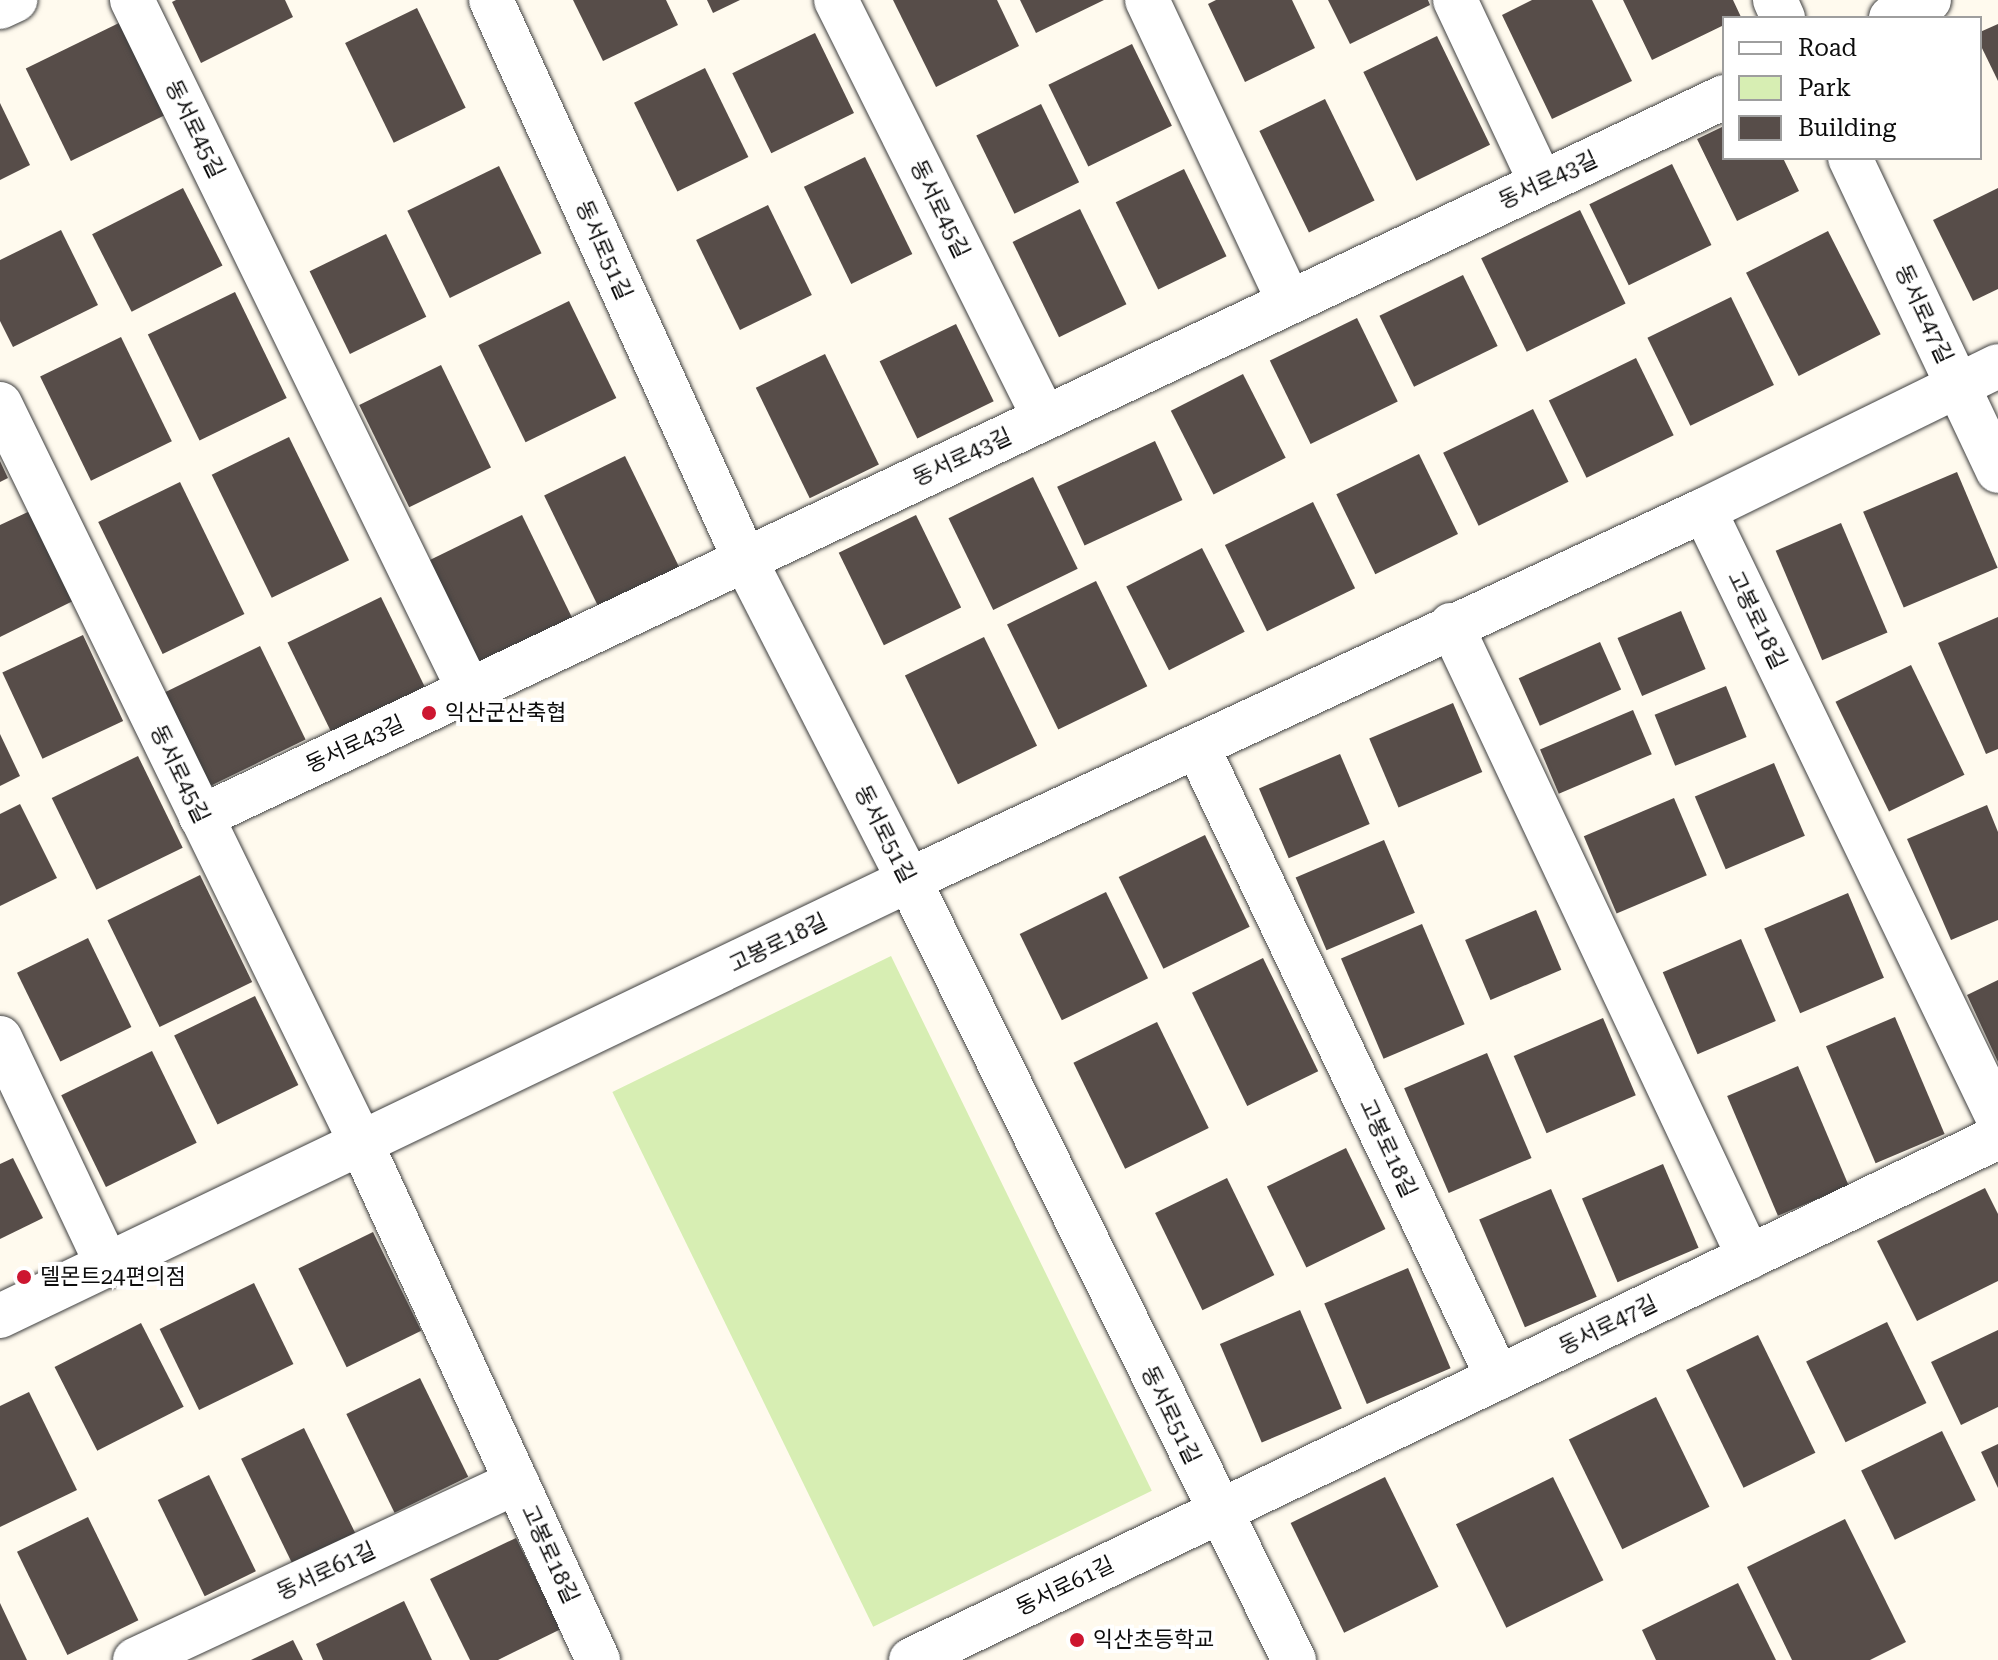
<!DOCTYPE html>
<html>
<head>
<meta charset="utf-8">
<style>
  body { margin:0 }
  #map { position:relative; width:1998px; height:1660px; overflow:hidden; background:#fffaee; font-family:"Roboto Serif","Noto Sans KR",serif }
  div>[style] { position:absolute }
  .green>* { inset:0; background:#d7eeb3; transform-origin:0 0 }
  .building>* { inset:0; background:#574d49; transform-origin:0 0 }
  .roads { filter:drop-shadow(0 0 2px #404040) drop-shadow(0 0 2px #404040) }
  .minor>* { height:44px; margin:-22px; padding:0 22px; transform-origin:22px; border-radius:22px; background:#fff }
  .dots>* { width:22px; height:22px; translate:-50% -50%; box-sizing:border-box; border:4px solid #fff; border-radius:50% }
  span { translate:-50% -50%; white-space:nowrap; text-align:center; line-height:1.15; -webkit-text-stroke:8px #fff; paint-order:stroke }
  .street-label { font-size:22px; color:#0d0d0d }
  .poi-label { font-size:22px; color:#0d0d0d }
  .left { translate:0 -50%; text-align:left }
  .legend { position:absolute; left:1722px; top:16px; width:260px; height:144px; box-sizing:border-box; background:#fff; border:2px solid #9e9e9e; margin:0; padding:10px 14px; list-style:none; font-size:24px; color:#0d0d0d }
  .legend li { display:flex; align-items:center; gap:16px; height:40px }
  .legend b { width:40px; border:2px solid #9e9e9e }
</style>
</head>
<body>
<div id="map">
  <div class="green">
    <i style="left:891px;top:956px;width:595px;height:310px;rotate:64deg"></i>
  </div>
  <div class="building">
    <i style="clip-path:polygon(176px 0,285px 0,293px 17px,201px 63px,172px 2px)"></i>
    <i style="clip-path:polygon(573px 0,666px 0,678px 25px,603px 61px)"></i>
    <i style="clip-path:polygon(707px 0,740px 0,713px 13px)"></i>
    <i style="clip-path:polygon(893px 0,997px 0,1019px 46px,936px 87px)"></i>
    <i style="clip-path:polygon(1020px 0,1104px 0,1036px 33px)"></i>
    <i style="clip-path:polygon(1216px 0,1292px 0,1315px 48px,1245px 82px,1208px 4px)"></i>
    <i style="clip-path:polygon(1328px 0,1428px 0,1430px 5px,1350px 44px)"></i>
    <i style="clip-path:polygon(1532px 0,1592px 0,1632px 81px,1552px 119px,1502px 15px)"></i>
    <i style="clip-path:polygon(1623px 0,1733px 0,1741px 17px,1724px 18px,1724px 25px,1652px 60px)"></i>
    <i style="left:417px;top:8px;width:111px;height:80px;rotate:64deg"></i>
    <i style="left:121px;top:22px;width:103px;height:106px;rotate:64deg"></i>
    <i style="clip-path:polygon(1998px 24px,1998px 81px,1980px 44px,1980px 32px)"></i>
    <i style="left:815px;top:33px;width:89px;height:92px;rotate:64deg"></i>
    <i style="left:1437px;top:36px;width:121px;height:82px;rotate:64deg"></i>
    <i style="left:1132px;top:44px;width:91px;height:93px;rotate:64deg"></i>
    <i style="left:705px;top:68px;width:99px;height:79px;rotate:64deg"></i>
    <i style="left:1325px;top:99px;width:113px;height:73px;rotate:64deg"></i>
    <i style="clip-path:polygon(0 103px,30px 165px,0 180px)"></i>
    <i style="left:1041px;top:104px;width:87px;height:72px;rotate:64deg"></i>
    <i style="clip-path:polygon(1724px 126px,1724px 158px,1783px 158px,1799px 191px,1737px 221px,1697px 139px)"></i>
    <i style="left:865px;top:157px;width:108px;height:68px;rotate:64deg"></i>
    <i style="left:1672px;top:164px;width:90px;height:92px;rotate:64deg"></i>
    <i style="left:499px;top:166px;width:97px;height:102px;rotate:64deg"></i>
    <i style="left:1184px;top:169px;width:97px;height:76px;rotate:64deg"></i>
    <i style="left:183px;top:188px;width:87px;height:102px;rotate:63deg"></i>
    <i style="clip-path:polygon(1998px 188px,1998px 289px,1973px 301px,1933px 220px)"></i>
    <i style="left:768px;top:205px;width:100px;height:80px;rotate:64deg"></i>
    <i style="left:1080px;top:209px;width:106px;height:75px;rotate:64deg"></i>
    <i style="left:1580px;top:210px;width:104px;height:110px;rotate:64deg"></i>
    <i style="clip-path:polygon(61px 230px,98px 305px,13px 347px,0 321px,0 260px)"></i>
    <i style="left:1828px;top:231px;width:116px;height:92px;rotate:63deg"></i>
    <i style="left:386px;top:234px;width:92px;height:85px;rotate:64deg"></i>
    <i style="left:1463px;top:275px;width:79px;height:93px;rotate:64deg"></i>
    <i style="left:235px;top:292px;width:118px;height:97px;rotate:64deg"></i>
    <i style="left:1731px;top:297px;width:98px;height:93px;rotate:64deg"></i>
    <i style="left:569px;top:301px;width:108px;height:101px;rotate:64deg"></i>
    <i style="left:1357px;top:318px;width:93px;height:97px;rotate:64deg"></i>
    <i style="left:956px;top:324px;width:86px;height:85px;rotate:64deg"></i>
    <i style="left:121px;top:337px;width:116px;height:90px;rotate:64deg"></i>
    <i style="left:825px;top:354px;width:123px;height:77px;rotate:64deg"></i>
    <i style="left:1636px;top:358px;width:86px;height:97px;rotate:64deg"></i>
    <i style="left:441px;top:365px;width:114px;height:91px;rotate:64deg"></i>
    <i style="left:1243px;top:374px;width:94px;height:81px;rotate:63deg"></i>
    <i style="left:1533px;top:409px;width:81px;height:100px;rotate:64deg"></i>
    <i style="left:289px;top:437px;width:137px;height:86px;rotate:64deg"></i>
    <i style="left:1155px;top:441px;width:65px;height:108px;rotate:65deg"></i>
    <i style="left:1419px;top:454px;width:89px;height:92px;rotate:64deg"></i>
    <i style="left:625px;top:456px;width:129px;height:90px;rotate:64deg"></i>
    <i style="clip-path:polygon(0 461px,8px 478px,0 482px)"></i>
    <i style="left:1957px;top:472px;width:104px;height:102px;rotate:67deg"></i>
    <i style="left:1033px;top:477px;width:102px;height:94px;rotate:64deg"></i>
    <i style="left:180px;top:482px;width:147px;height:91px;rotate:64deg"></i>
    <i style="left:1313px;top:502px;width:96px;height:98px;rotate:64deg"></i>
    <i style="clip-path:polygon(30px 511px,73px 601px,0 637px,0 525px)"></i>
    <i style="left:522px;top:515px;width:116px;height:107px;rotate:64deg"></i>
    <i style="left:916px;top:515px;width:103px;height:86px;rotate:64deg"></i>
    <i style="left:1841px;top:523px;width:119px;height:71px;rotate:67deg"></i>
    <i style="left:1202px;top:548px;width:94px;height:85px;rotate:63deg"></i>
    <i style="left:1096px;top:581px;width:117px;height:99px;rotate:64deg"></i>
    <i style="left:381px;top:597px;width:111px;height:104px;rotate:64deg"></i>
    <i style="left:1681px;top:611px;width:63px;height:69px;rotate:67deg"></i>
    <i style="clip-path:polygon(1998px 617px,1998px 749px,1986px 754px,1938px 643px)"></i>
    <i style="left:83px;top:635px;width:95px;height:89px;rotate:65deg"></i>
    <i style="left:984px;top:637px;width:121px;height:88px;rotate:64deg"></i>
    <i style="left:1600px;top:642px;width:52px;height:89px;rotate:66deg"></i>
    <i style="left:260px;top:646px;width:104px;height:108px;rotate:64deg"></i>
    <i style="left:1911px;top:665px;width:122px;height:84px;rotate:64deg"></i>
    <i style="left:1726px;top:686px;width:55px;height:77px;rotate:68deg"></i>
    <i style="left:1453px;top:703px;width:75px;height:91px;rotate:67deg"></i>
    <i style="left:1633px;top:710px;width:48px;height:101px;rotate:67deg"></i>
    <i style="clip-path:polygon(0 734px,20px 776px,0 786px)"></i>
    <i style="left:1340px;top:754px;width:76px;height:88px;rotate:67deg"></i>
    <i style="left:138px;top:756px;width:102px;height:96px;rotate:64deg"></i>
    <i style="left:1774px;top:763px;width:79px;height:86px;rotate:67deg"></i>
    <i style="left:1674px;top:798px;width:84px;height:98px;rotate:67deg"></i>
    <i style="clip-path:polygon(20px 804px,57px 878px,0 906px,0 814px)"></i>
    <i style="clip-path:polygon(1987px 805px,1998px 832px,1998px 920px,1951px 940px,1907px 839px)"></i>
    <i style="left:1205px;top:835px;width:102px;height:96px;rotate:64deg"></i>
    <i style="left:1384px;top:840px;width:79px;height:96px;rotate:67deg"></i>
    <i style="left:200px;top:875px;width:119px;height:103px;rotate:64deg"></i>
    <i style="left:1106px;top:892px;width:96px;height:96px;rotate:64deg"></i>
    <i style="left:1848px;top:893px;width:92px;height:91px;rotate:67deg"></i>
    <i style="left:1536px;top:910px;width:65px;height:77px;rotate:67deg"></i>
    <i style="left:1422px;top:924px;width:109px;height:88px;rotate:67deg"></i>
    <i style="left:88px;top:938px;width:99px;height:79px;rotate:64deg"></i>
    <i style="left:1741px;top:939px;width:89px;height:85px;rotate:67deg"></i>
    <i style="left:1263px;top:958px;width:126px;height:79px;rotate:64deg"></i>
    <i style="clip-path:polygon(1998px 980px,1998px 1062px,1967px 995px)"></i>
    <i style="left:255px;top:996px;width:99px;height:90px;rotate:64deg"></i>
    <i style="left:1895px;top:1017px;width:127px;height:75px;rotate:67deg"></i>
    <i style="left:1603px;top:1018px;width:84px;height:97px;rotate:67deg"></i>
    <i style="left:1157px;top:1022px;width:118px;height:93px;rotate:64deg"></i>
    <i style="left:152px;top:1051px;width:102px;height:101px;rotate:64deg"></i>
    <i style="left:1487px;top:1053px;width:114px;height:90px;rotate:67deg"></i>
    <i style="left:1798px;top:1066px;width:130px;height:77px;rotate:67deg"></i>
    <i style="left:1346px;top:1148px;width:90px;height:88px;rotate:64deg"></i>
    <i style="clip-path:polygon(13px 1158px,43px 1218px,0 1239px,0 1164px)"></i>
    <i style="left:1663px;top:1164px;width:91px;height:88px;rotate:67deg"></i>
    <i style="left:1227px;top:1178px;width:108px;height:80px;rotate:64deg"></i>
    <i style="clip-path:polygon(1985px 1188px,1998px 1214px,1998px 1281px,1917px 1321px,1877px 1241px)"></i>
    <i style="left:1551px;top:1189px;width:117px;height:78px;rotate:67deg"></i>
    <i style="left:373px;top:1232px;width:110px;height:83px;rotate:64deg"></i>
    <i style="left:1408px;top:1268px;width:109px;height:91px;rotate:67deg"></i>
    <i style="left:254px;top:1283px;width:90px;height:105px;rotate:64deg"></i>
    <i style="left:1300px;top:1310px;width:107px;height:87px;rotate:67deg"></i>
    <i style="left:1887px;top:1322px;width:90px;height:90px;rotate:64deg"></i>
    <i style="left:141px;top:1323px;width:94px;height:97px;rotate:63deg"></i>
    <i style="clip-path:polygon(1998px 1330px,1998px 1407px,1961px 1425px,1931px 1362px)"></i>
    <i style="left:1758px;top:1335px;width:131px;height:80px;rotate:64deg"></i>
    <i style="left:420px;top:1378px;width:110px;height:82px;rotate:64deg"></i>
    <i style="clip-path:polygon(29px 1392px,77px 1490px,0 1527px,0 1406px)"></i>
    <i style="left:1656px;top:1397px;width:122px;height:97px;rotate:64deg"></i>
    <i style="left:304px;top:1428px;width:118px;height:70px;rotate:64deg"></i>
    <i style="left:1942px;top:1431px;width:77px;height:90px;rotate:64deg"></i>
    <i style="clip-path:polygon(1998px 1444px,1998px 1488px,1981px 1452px)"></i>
    <i style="left:209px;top:1475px;width:107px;height:57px;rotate:64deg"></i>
    <i style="left:1385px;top:1477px;width:122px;height:105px;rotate:64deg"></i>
    <i style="left:1553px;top:1477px;width:115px;height:108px;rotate:64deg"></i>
    <i style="left:88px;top:1517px;width:115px;height:79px;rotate:64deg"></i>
    <i style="clip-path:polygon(1845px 1519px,1906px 1642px,1870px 1660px,1792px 1660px,1747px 1567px)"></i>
    <i style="clip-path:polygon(516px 1538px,561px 1629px,498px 1660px,470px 1660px,430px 1579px)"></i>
    <i style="clip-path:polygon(1738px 1583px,1776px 1660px,1656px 1660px,1642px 1630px)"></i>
    <i style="clip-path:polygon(404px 1601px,432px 1660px,323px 1660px,316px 1644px)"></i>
    <i style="clip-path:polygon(0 1603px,27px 1660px,0 1660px)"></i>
    <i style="clip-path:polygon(293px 1640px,303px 1660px,251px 1660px)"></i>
  </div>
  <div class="roads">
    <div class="minor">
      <i style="left:132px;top:0;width:768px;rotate:63.97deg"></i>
      <i style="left:491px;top:0;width:615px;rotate:65.6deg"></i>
      <i style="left:745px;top:560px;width:360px;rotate:62.9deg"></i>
      <i style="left:909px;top:880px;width:870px;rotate:63.73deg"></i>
      <i style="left:836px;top:0;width:467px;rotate:63.5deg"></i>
      <i style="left:1147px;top:0;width:334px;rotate:64.8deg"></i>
      <i style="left:1455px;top:0;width:202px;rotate:64.8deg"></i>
      <i style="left:1775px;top:0;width:20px;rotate:66deg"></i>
      <i style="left:0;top:7px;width:17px;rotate:-25deg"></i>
      <i style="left:1891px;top:18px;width:42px;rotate:-25.3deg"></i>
      <i style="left:1850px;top:158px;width:346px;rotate:64.7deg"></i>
      <i style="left:0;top:404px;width:822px;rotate:63.96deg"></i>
      <i style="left:361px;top:1143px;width:569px;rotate:65.37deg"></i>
      <i style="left:1704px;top:510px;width:675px;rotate:64.19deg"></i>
      <i style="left:1451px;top:625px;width:699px;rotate:64.76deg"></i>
      <i style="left:1197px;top:746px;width:700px;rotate:64.53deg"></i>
      <i style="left:201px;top:817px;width:1685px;rotate:-25.3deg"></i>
      <i style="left:0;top:1038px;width:252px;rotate:64.7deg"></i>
      <i style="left:0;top:1316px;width:1008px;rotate:-25.62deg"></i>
      <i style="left:909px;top:880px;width:877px;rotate:-24.96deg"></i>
      <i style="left:1704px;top:510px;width:327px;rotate:-26.1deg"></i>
      <i style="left:135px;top:1660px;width:421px;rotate:-25deg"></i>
      <i style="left:911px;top:1660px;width:1206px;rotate:-25.69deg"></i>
    </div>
  </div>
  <div class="dots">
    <i style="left:429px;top:713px;background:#cd1630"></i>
    <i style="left:24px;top:1277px;background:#cd1630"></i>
    <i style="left:1077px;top:1640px;background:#cd1630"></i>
  </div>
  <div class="street-label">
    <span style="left:195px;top:129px;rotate:64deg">동서로45길</span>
    <span style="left:1548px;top:180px;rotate:-25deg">동서로43길</span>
    <span style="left:940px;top:209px;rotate:64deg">동서로45길</span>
    <span style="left:604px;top:250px;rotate:66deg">동서로51길</span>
    <span style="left:1924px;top:314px;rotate:65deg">동서로47길</span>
    <span style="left:962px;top:457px;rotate:-25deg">동서로43길</span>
    <span style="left:1757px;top:620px;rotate:64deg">고봉로18길</span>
    <span style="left:355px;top:744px;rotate:-25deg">동서로43길</span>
    <span style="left:180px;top:774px;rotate:64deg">동서로45길</span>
    <span style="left:885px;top:834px;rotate:63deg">동서로51길</span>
    <span style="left:778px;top:943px;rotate:-26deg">고봉로18길</span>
    <span style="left:1388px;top:1148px;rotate:65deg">고봉로18길</span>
    <span style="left:1608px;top:1325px;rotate:-26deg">동서로47길</span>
    <span style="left:1171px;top:1415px;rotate:64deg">동서로51길</span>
    <span style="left:550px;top:1554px;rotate:65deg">고봉로18길</span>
    <span style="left:326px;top:1571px;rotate:-25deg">동서로61길</span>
    <span style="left:1065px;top:1586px;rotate:-26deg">동서로61길</span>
  </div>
  <div class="poi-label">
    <span class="left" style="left:445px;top:713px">익산군산축협</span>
    <span class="left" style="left:40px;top:1277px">델몬트24편의점</span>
    <span class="left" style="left:1093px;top:1640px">익산초등학교</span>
  </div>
  <ul class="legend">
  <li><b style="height:10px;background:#fff"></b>Road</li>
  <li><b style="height:22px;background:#d7eeb3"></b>Park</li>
  <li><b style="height:22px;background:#574d49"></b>Building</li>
  </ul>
</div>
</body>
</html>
